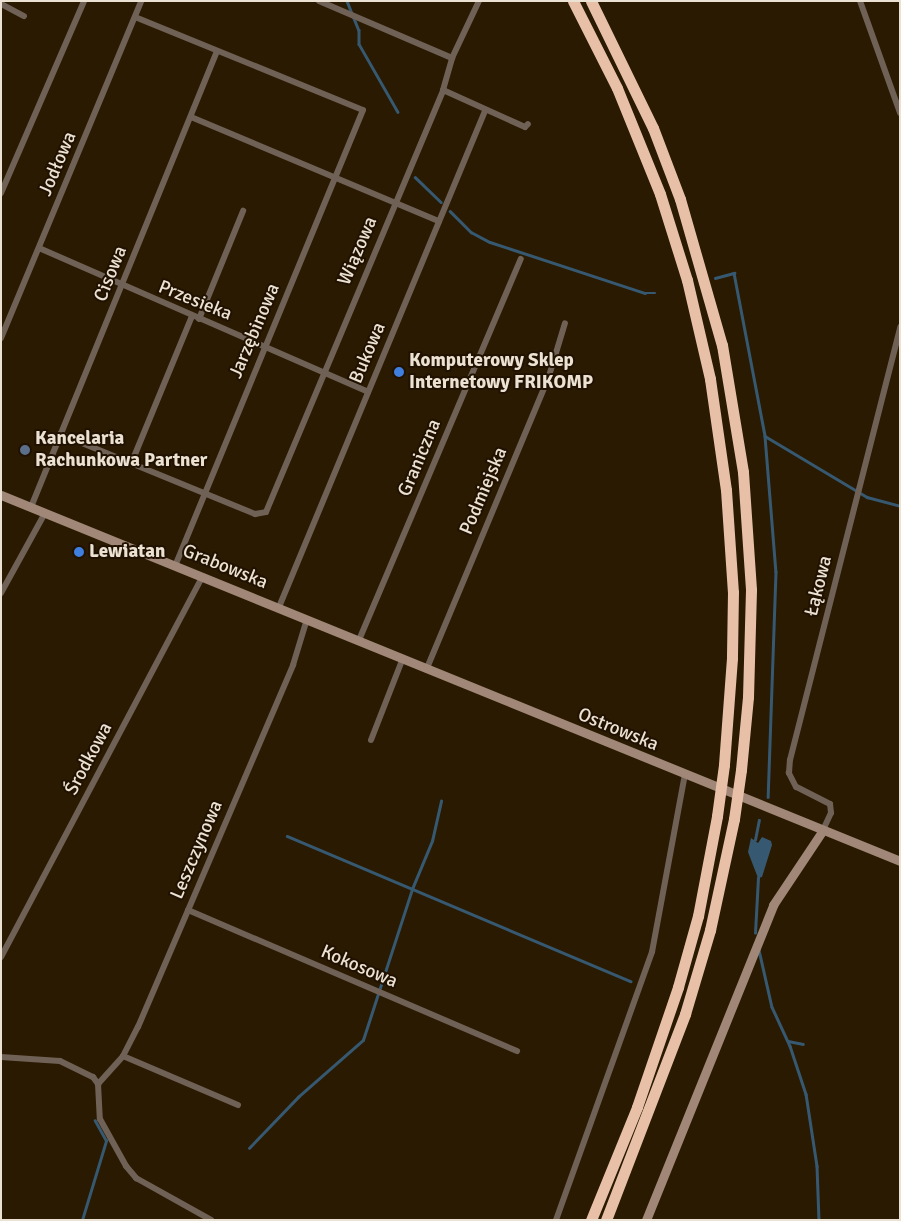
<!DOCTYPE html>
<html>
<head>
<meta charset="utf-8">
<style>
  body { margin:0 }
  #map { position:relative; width:901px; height:1221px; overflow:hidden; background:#291a01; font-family:Signika,sans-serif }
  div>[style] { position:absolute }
  .water>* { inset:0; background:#365971 }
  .stream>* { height:2.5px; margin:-1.25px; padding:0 1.25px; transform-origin:1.25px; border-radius:1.25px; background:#365971 }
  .street>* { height:6px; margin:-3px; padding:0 3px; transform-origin:3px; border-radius:3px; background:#706157 }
  .secondary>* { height:9px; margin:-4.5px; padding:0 4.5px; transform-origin:4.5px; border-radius:4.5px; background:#a08777 }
  .highway>* { height:11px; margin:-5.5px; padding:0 5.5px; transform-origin:5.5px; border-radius:5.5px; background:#e7c0a7 }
  .highway-bridge>* { height:11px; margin:-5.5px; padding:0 5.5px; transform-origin:5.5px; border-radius:5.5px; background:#e7c0a7 }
  .dots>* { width:14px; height:14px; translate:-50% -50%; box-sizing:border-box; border:2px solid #201100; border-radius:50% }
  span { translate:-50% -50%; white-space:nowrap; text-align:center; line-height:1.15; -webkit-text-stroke:4px #201100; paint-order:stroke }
  .street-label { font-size:19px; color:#ece2d3 }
  .poi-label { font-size:19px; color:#ece2d3; font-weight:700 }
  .left { translate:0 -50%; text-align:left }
  .frame { position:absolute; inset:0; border:2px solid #ece2d3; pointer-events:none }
</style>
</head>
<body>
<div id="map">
  <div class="water">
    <i style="clip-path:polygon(762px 837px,771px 841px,772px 845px,762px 877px,758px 878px,748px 852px,751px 838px,758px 843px)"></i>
  </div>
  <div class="stream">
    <i style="left:347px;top:1px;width:31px;rotate:68deg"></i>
    <i style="left:359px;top:30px;width:14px;rotate:90deg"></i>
    <i style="left:359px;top:44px;width:78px;rotate:60.2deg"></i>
    <i style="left:415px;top:177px;width:36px;rotate:44deg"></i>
    <i style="left:450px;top:211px;width:30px;rotate:45deg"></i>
    <i style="left:471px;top:232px;width:21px;rotate:28deg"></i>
    <i style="left:490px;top:242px;width:163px;rotate:18.2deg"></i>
    <i style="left:645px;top:293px;width:10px"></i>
    <i style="left:715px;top:278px;width:20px;rotate:-15deg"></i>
    <i style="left:734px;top:273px;width:166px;rotate:79.2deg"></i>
    <i style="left:765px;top:436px;width:136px;rotate:85.4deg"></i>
    <i style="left:776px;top:572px;width:225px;rotate:92deg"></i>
    <i style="left:765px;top:436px;width:119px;rotate:30.9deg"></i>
    <i style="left:867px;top:497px;width:34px;rotate:15deg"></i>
    <i style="left:287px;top:836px;width:373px;rotate:22.9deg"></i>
    <i style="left:755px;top:840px;width:20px;rotate:-79deg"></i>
    <i style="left:755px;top:933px;width:55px;rotate:-86.9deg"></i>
    <i style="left:759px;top:950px;width:58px;rotate:77.2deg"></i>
    <i style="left:772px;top:1007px;width:43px;rotate:65.2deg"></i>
    <i style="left:790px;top:1046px;width:51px;rotate:71.6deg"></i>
    <i style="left:806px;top:1094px;width:73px;rotate:81.3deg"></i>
    <i style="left:817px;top:1166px;width:54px;rotate:87.9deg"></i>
    <i style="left:788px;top:1041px;width:15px;rotate:11deg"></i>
    <i style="left:249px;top:1148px;width:71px;rotate:-46.1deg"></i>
    <i style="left:298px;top:1097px;width:86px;rotate:-41.2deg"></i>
    <i style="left:363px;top:1040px;width:159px;rotate:-72deg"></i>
    <i style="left:412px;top:889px;width:52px;rotate:-67.4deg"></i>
    <i style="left:432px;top:841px;width:41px;rotate:-77.3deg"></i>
    <i style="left:82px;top:1220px;width:83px;rotate:-73.1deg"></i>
    <i style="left:106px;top:1141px;width:23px;rotate:-119deg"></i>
  </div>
  <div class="street">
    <i style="left:319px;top:1px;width:145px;rotate:23.2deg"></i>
    <i style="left:860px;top:1px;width:119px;rotate:70.3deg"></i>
    <i style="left:1px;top:4px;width:26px;rotate:28deg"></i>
    <i style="left:135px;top:17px;width:246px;rotate:22.2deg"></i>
    <i style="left:363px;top:110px;width:492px;rotate:112.4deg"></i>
    <i style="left:443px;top:90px;width:90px;rotate:24.3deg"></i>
    <i style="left:525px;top:127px;width:4px;rotate:-45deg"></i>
    <i style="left:191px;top:117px;width:269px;rotate:22.8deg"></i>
    <i style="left:1px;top:193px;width:209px;rotate:-66.6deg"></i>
    <i style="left:39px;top:248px;width:359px;rotate:23.6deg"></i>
    <i style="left:199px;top:319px;width:117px;rotate:-67.8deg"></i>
    <i style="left:1px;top:338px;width:365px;rotate:-67.4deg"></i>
    <i style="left:60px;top:434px;width:211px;rotate:22.3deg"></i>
    <i style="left:255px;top:514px;width:11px;rotate:-10deg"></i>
    <i style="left:266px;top:512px;width:458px;rotate:-67.2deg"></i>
    <i style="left:443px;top:90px;width:33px;rotate:-74deg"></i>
    <i style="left:452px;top:58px;width:63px;rotate:-64.7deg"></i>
    <i style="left:131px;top:464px;width:160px;rotate:-67.6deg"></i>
    <i style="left:31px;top:507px;width:492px;rotate:-67.8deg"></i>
    <i style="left:1px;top:593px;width:91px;rotate:-61.2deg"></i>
    <i style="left:279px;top:607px;width:537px;rotate:-67.45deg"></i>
    <i style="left:359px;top:640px;width:414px;rotate:-67deg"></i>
    <i style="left:427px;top:668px;width:316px;rotate:-67.3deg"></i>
    <i style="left:549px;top:376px;width:55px;rotate:-73.2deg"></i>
    <i style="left:371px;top:740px;width:88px;rotate:-68.7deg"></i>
    <i style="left:823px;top:830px;width:19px;rotate:-65deg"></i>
    <i style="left:831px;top:813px;width:9px;rotate:-96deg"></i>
    <i style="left:830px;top:804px;width:38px;rotate:-153deg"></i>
    <i style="left:796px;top:787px;width:16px;rotate:-117deg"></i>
    <i style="left:789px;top:773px;width:13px;rotate:-86deg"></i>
    <i style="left:790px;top:760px;width:447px;rotate:-75.7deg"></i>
    <i style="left:188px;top:910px;width:358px;rotate:23.2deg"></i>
    <i style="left:1px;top:957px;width:431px;rotate:-62.1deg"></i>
    <i style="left:123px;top:1056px;width:125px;rotate:23.1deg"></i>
    <i style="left:1px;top:1057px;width:59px;rotate:3.9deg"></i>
    <i style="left:60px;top:1061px;width:37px;rotate:26deg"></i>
    <i style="left:93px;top:1077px;width:9px;rotate:54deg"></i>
    <i style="left:98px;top:1084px;width:35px;rotate:87deg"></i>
    <i style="left:100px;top:1119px;width:54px;rotate:61deg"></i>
    <i style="left:126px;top:1166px;width:16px;rotate:50deg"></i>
    <i style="left:136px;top:1178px;width:86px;rotate:29.2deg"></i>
    <i style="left:98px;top:1084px;width:38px;rotate:-48deg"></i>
    <i style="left:123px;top:1056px;width:33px;rotate:-63deg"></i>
    <i style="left:138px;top:1027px;width:394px;rotate:-66.8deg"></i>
    <i style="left:293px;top:665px;width:48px;rotate:-73.1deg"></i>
    <i style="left:556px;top:1220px;width:285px;rotate:-70.3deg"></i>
    <i style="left:652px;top:952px;width:181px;rotate:-79.5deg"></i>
  </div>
  <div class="secondary">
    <i style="left:1px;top:495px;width:971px;rotate:22.15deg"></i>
    <i style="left:646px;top:1220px;width:340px;rotate:-68deg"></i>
    <i style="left:773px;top:905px;width:90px;rotate:-56.3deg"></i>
  </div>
  <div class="highway">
    <i style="left:573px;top:1px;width:97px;rotate:63.2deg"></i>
    <i style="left:617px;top:88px;width:114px;rotate:67.9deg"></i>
    <i style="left:660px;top:194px;width:90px;rotate:72.6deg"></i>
    <i style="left:687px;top:280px;width:102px;rotate:76.9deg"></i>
    <i style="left:710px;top:379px;width:112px;rotate:81.8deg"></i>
    <i style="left:726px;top:490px;width:102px;rotate:86.1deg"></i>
    <i style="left:733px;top:592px;width:66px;rotate:90.9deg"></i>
    <i style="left:732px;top:658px;width:107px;rotate:94.3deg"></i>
    <i style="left:591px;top:1px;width:141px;rotate:64deg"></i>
    <i style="left:653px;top:128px;width:76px;rotate:69.2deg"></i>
    <i style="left:680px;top:199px;width:152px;rotate:74deg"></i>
    <i style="left:722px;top:345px;width:129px;rotate:80.6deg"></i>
    <i style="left:743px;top:472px;width:118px;rotate:86.1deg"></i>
    <i style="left:751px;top:590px;width:107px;rotate:91.6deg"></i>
    <i style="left:748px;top:697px;width:73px;rotate:95.5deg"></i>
    <i style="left:591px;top:1220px;width:122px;rotate:-67.8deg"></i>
    <i style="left:637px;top:1107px;width:127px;rotate:-71.1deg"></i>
    <i style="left:678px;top:987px;width:74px;rotate:-74.3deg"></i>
    <i style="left:698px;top:916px;width:102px;rotate:-79.2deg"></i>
    <i style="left:606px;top:1220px;width:221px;rotate:-69deg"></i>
    <i style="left:685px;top:1014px;width:88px;rotate:-73.4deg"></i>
    <i style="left:710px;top:930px;width:114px;rotate:-77.8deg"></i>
  </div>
  <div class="highway-bridge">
    <i style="left:717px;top:816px;width:51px;rotate:-82.2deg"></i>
    <i style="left:734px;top:819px;width:49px;rotate:-81.9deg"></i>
  </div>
  <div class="dots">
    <i style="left:399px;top:372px;background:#3f7fe0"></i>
    <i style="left:25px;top:450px;background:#5c6f8a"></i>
    <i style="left:79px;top:552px;background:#3f7fe0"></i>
  </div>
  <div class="street-label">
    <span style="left:58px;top:164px;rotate:-67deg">Jodłowa</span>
    <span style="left:358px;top:251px;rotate:-67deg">Wiązowa</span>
    <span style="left:111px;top:274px;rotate:-68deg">Cisowa</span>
    <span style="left:195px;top:301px;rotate:22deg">Przesieka</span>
    <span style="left:255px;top:331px;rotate:-67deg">Jarzębinowa</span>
    <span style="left:368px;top:353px;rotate:-67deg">Bukowa</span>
    <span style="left:420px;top:458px;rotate:-67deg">Graniczna</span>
    <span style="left:484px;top:491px;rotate:-67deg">Podmiejska</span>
    <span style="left:225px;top:567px;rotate:22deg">Grabowska</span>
    <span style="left:819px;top:586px;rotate:-76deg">Łąkowa</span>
    <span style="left:618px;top:730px;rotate:22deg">Ostrowska</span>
    <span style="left:89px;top:759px;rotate:-62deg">Środkowa</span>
    <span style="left:197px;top:850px;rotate:-67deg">Leszczynowa</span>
    <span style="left:359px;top:967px;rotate:23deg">Kokosowa</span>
  </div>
  <div class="poi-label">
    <span class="left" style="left:409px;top:372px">Komputerowy Sklep<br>Internetowy FRIKOMP</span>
    <span class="left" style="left:35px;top:450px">Kancelaria<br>Rachunkowa Partner</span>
    <span class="left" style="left:89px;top:552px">Lewiatan</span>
  </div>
  <div class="frame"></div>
</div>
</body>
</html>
